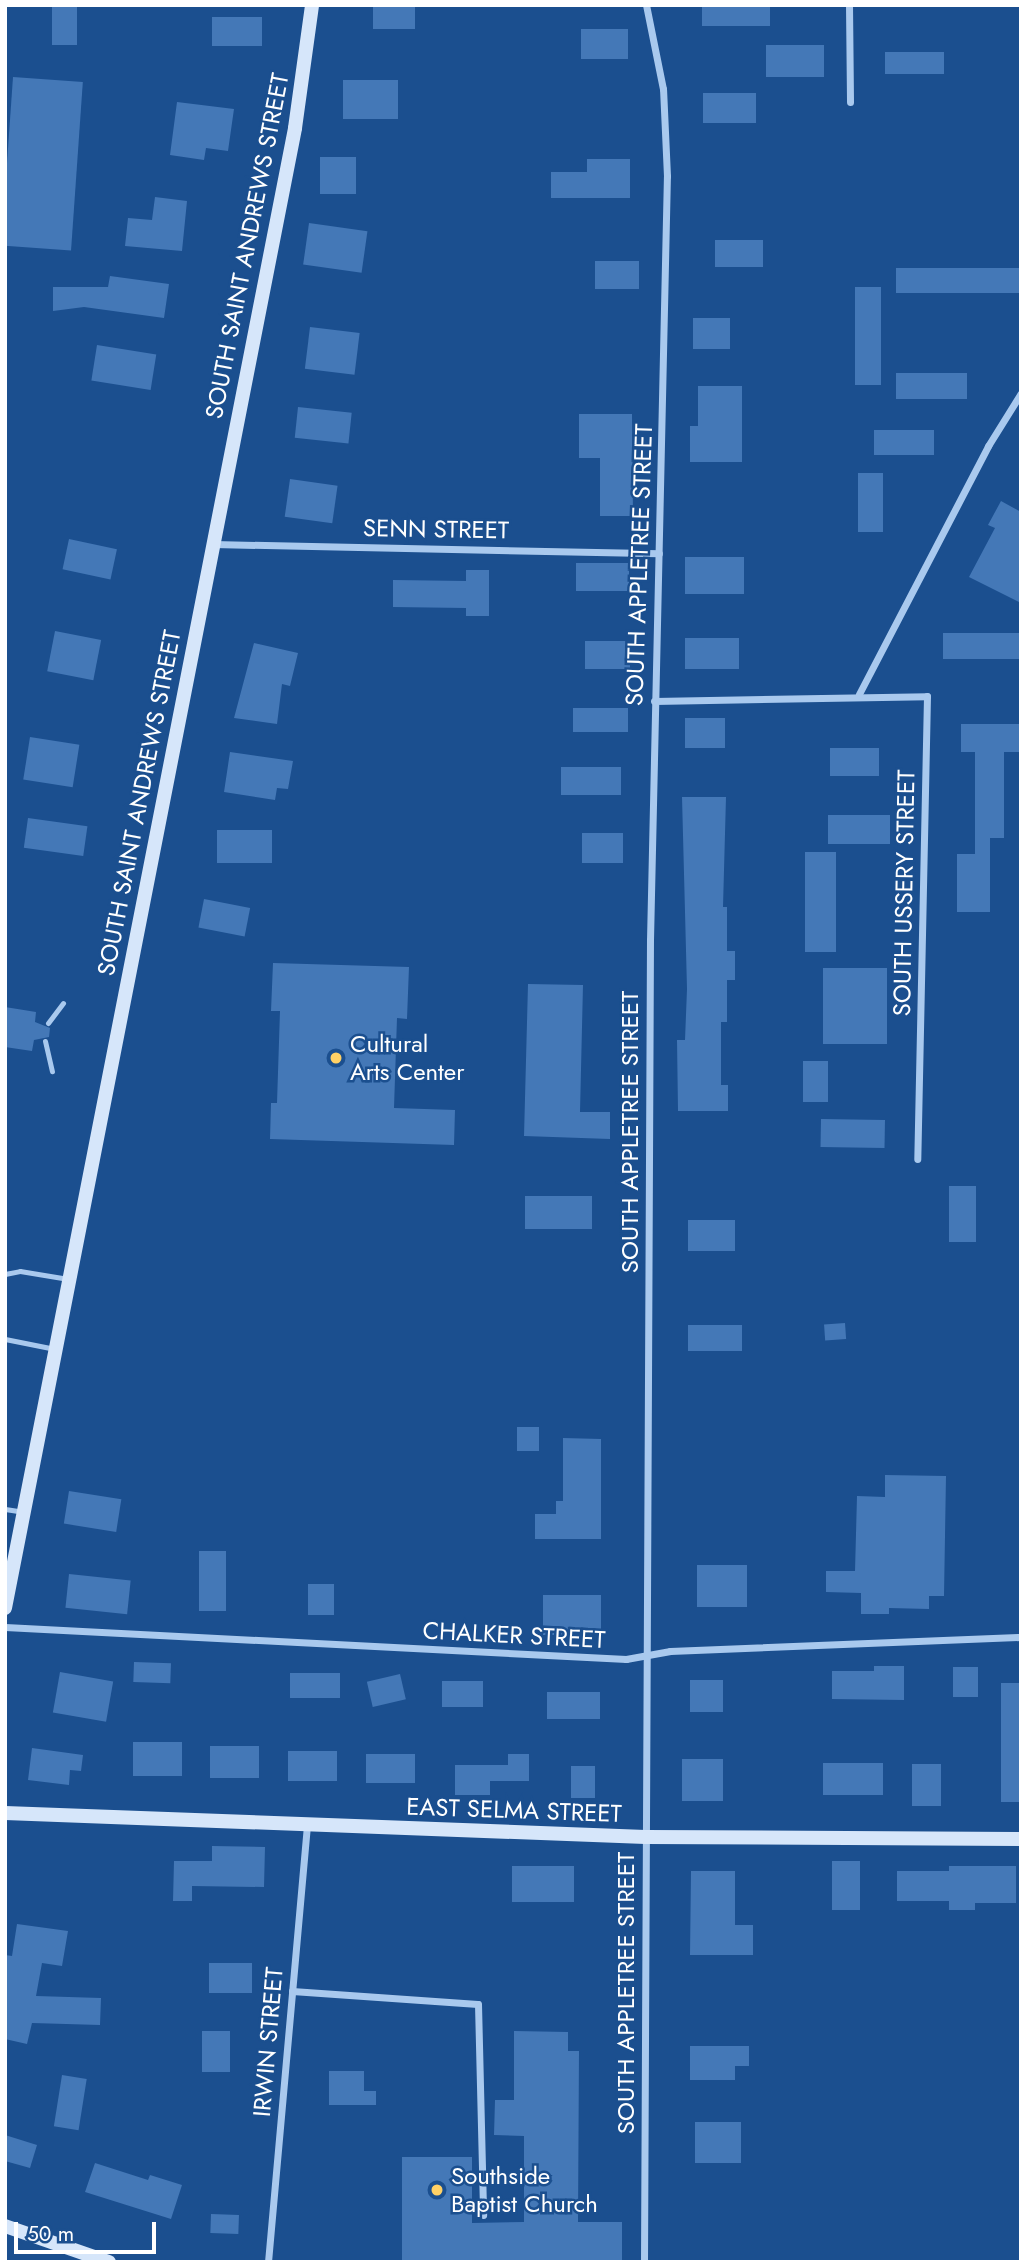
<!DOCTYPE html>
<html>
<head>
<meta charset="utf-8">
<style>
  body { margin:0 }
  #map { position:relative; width:1026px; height:2267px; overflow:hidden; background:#1b4f8f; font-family:Jost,sans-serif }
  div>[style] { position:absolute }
  .building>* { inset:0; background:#4478b7; transform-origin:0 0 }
  .lane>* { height:5px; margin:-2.5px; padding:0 2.5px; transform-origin:2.5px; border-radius:2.5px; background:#a9c9ee }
  .street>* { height:7px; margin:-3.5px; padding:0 3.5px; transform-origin:3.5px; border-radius:3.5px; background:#a9c9ee }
  .secondary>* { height:14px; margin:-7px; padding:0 7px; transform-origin:7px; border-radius:7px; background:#d6e6fa }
  .dots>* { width:19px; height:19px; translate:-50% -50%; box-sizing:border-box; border:4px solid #1b4f8f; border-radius:50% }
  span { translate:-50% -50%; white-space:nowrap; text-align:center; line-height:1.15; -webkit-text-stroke:5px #1b4f8f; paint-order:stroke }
  .street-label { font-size:24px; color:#fff }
  .poi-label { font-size:24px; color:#fff }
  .left { translate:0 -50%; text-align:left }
  .frame { position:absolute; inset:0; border:7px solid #fff; pointer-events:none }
  .scale { position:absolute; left:14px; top:2222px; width:142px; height:32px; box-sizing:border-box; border:4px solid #fff; border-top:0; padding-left:9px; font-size:21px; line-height:24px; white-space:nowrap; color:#fff; -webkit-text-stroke:5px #1b4f8f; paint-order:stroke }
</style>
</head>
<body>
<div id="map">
  <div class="building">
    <i style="left:52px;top:5px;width:25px;height:40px"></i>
    <i style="left:373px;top:5px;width:42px;height:24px"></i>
    <i style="left:702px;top:5px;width:68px;height:21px"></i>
    <i style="left:212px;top:17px;width:50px;height:29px"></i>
    <i style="left:581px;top:29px;width:47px;height:30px"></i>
    <i style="left:766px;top:45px;width:58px;height:32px"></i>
    <i style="left:885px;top:52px;width:59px;height:22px"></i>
    <i style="left:13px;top:77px;width:70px;height:169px;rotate:4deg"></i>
    <i style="left:343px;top:80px;width:55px;height:39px"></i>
    <i style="left:703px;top:93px;width:53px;height:30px"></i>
    <i style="clip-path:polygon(177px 102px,234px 109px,228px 151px,206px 148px,204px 160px,170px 155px)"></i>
    <i style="left:320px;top:157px;width:36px;height:37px"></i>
    <i style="clip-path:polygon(587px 159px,630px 159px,630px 198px,551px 198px,551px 172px,587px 172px)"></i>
    <i style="clip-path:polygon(155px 197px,187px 201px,182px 251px,125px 246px,128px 218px,152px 220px)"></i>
    <i style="left:309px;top:223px;width:59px;height:42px;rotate:8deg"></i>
    <i style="left:715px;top:240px;width:48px;height:27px"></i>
    <i style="left:595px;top:261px;width:44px;height:28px"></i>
    <i style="left:896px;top:268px;width:125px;height:25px"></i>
    <i style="clip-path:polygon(110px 276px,169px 284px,164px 318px,84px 307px,53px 311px,53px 287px,108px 287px)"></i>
    <i style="left:855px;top:287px;width:26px;height:98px"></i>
    <i style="left:693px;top:318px;width:37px;height:31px"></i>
    <i style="left:310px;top:327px;width:50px;height:42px;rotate:7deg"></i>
    <i style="left:97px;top:345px;width:60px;height:36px;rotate:9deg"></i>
    <i style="left:896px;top:373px;width:71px;height:26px"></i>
    <i style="clip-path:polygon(698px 386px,742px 386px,742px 462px,690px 462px,690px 426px,698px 426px)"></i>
    <i style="left:298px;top:407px;width:54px;height:31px;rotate:6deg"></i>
    <i style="clip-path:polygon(579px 414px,632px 414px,633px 516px,600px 516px,600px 458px,579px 458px)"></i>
    <i style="left:874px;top:430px;width:60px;height:25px"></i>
    <i style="left:858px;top:473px;width:25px;height:59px"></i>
    <i style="left:290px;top:479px;width:48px;height:38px;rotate:8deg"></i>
    <i style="clip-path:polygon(1001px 501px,1021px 512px,1021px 603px,969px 577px,995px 528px,988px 525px)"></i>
    <i style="left:69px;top:539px;width:49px;height:31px;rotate:12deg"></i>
    <i style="left:685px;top:557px;width:59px;height:37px"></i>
    <i style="left:576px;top:563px;width:53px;height:28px"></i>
    <i style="clip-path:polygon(466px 570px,489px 570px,489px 616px,466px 616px,466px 608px,393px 607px,393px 580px,466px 581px)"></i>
    <i style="left:55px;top:631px;width:47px;height:41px;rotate:11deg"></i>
    <i style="left:943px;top:633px;width:78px;height:26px"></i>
    <i style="left:685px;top:638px;width:54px;height:31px"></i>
    <i style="left:585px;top:641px;width:45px;height:28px"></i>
    <i style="clip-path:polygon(254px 643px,298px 653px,290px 686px,282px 684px,277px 724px,234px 718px)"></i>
    <i style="left:573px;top:708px;width:55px;height:24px"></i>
    <i style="left:685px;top:718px;width:40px;height:30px"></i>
    <i style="clip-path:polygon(961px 724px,1021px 724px,1021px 752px,1004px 752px,1004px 838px,990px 838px,990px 912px,957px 912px,957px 854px,975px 854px,975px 752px,961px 752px)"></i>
    <i style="left:30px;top:737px;width:50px;height:43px;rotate:9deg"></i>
    <i style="left:830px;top:748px;width:49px;height:28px"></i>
    <i style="clip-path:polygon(230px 752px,293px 761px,288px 789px,277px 788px,275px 800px,224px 792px)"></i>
    <i style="left:561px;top:767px;width:60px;height:28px"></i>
    <i style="clip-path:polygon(682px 797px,726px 797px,723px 907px,727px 907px,727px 951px,735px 951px,735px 980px,727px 980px,727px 1022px,721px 1022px,721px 1085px,728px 1085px,728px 1111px,678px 1111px,677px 1040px,685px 1040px,687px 989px)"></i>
    <i style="left:828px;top:815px;width:62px;height:29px"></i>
    <i style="left:28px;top:818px;width:60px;height:30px;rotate:8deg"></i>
    <i style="left:217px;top:830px;width:55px;height:33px"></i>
    <i style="left:582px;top:833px;width:41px;height:30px"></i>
    <i style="left:805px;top:852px;width:31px;height:100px"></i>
    <i style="left:204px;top:899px;width:47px;height:29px;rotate:11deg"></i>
    <i style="clip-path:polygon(273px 963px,409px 967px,407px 1019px,397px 1018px,394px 1108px,455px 1110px,454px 1145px,270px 1139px,271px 1103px,277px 1103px,280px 1011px,271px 1011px)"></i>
    <i style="left:823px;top:968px;width:64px;height:76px"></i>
    <i style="clip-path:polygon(528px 984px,583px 985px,580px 1112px,610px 1112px,610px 1139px,524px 1136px)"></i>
    <i style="clip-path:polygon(5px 1007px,36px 1012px,35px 1022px,50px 1028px,49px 1037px,34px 1040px,32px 1051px,5px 1047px)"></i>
    <i style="left:803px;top:1061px;width:25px;height:41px"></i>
    <i style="left:821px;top:1119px;width:64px;height:28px;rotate:1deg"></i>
    <i style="left:949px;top:1186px;width:27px;height:56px"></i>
    <i style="left:525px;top:1196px;width:67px;height:33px"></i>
    <i style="left:688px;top:1220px;width:47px;height:31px"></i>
    <i style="left:845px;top:1323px;width:16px;height:21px;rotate:86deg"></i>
    <i style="left:688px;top:1325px;width:54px;height:26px"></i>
    <i style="left:517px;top:1427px;width:22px;height:24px"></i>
    <i style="clip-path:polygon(563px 1438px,601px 1439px,601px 1539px,535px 1539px,535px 1514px,556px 1514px,556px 1501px,563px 1501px)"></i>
    <i style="clip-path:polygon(885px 1475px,946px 1476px,944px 1596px,929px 1596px,929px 1609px,889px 1608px,889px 1614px,861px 1614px,861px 1593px,826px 1592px,826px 1571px,855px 1571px,857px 1496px,885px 1497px)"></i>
    <i style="left:69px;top:1491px;width:53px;height:33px;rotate:9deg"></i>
    <i style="left:199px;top:1551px;width:27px;height:60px"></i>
    <i style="left:697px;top:1565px;width:50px;height:42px"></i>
    <i style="left:69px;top:1574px;width:62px;height:34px;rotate:6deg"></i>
    <i style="left:308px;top:1584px;width:26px;height:31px"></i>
    <i style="left:543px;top:1595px;width:58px;height:40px"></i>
    <i style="left:134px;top:1662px;width:37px;height:20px;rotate:2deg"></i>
    <i style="clip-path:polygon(874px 1666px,904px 1666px,904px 1700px,832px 1699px,832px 1671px,874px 1671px)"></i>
    <i style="left:953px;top:1667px;width:25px;height:30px"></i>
    <i style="left:60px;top:1672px;width:54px;height:41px;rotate:10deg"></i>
    <i style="left:290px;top:1673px;width:50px;height:25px"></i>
    <i style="left:400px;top:1674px;width:26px;height:34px;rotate:77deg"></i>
    <i style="left:690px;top:1680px;width:33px;height:32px"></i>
    <i style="left:442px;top:1681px;width:41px;height:26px"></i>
    <i style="left:1001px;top:1683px;width:20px;height:119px"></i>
    <i style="left:547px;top:1692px;width:53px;height:27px"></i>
    <i style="left:133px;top:1742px;width:49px;height:34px"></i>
    <i style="left:259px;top:1746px;width:32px;height:49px;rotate:90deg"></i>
    <i style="clip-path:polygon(32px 1748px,83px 1755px,81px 1771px,70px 1770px,69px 1785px,28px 1780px)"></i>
    <i style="left:288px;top:1751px;width:49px;height:30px"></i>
    <i style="left:366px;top:1754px;width:49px;height:29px"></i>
    <i style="clip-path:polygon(508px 1754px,529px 1754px,529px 1781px,490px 1781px,490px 1795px,455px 1795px,455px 1765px,508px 1765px)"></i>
    <i style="left:682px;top:1759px;width:41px;height:42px"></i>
    <i style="left:823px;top:1763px;width:60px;height:32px"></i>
    <i style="left:912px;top:1764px;width:29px;height:42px"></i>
    <i style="left:571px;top:1766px;width:24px;height:32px"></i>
    <i style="clip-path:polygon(212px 1846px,265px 1847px,264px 1887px,192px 1886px,192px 1901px,173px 1901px,174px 1861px,212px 1861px)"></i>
    <i style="left:832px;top:1861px;width:28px;height:49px"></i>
    <i style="left:512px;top:1866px;width:62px;height:36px"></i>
    <i style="clip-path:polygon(949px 1866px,1016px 1866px,1016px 1903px,975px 1903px,975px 1910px,949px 1910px,949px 1901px,897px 1901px,897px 1871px,949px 1871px)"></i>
    <i style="clip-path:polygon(691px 1871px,735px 1871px,735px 1925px,753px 1925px,753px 1955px,690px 1955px)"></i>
    <i style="clip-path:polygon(17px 1924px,68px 1931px,62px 1966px,42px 1963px,36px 1996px,101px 1998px,100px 2025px,32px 2023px,27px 2044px,5px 2039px,5px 1955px,12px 1956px)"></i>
    <i style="left:209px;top:1963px;width:43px;height:30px"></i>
    <i style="left:202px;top:2031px;width:28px;height:41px"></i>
    <i style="clip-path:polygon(514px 2031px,568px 2032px,568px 2051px,579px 2051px,578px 2222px,622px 2222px,622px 2262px,402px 2262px,402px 2157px,472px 2157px,472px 2223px,524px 2222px,524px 2136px,494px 2135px,495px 2100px,514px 2100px)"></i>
    <i style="clip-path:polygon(690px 2046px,749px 2046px,749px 2066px,735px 2066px,735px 2080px,690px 2080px)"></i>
    <i style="clip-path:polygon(329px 2071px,364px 2071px,364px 2091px,376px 2091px,376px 2105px,329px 2105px)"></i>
    <i style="left:62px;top:2075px;width:25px;height:52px;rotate:9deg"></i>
    <i style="left:695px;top:2122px;width:46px;height:41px"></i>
    <i style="clip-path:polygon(5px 2135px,37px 2145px,30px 2168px,5px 2161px)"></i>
    <i style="clip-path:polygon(95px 2163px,148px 2180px,150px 2175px,182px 2185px,171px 2219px,85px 2192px)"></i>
    <i style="left:211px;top:2214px;width:28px;height:19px;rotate:2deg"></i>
  </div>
  <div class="lane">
    <i style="left:48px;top:1023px;width:25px;rotate:-53deg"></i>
    <i style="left:45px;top:1041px;width:31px;rotate:77deg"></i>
    <i style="left:5px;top:1274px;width:15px;rotate:-11deg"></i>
    <i style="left:20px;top:1271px;width:49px;rotate:9.5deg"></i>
    <i style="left:5px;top:1339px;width:51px;rotate:11.3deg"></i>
    <i style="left:5px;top:1509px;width:18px;rotate:9deg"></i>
  </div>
  <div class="street">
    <i style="left:849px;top:5px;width:97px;rotate:89.4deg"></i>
    <i style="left:213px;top:544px;width:446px;rotate:1.2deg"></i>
    <i style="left:859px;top:694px;width:280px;rotate:-62.5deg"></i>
    <i style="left:988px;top:446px;width:62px;rotate:-58.1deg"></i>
    <i style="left:654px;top:701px;width:273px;rotate:-1deg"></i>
    <i style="left:927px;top:696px;width:463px;rotate:91.2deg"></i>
    <i style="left:5px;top:1627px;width:622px;rotate:2.95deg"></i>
    <i style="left:626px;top:1659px;width:45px;rotate:-10.3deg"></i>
    <i style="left:670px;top:1651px;width:351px;rotate:-2.3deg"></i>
    <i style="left:292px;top:1991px;width:186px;rotate:4deg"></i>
    <i style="left:478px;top:2004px;width:211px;rotate:88.6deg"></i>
    <i style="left:268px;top:2262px;width:439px;rotate:-84.9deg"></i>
    <i style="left:644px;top:2262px;width:1322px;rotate:-89.74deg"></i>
    <i style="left:650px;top:940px;width:764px;rotate:-88.73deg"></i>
    <i style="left:667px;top:176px;width:87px;rotate:-92.6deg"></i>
    <i style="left:663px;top:89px;width:86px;rotate:-101.4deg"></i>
  </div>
  <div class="secondary">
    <i style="left:5px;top:1608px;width:1508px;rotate:-78.91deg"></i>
    <i style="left:295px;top:128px;width:124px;rotate:-82.1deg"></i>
    <i style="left:5px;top:1813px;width:641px;rotate:2.14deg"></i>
    <i style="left:646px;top:1837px;width:375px;rotate:0.3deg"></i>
    <i style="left:5px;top:2226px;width:110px;rotate:19.1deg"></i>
  </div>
  <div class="dots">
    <i style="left:336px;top:1058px;background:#ffd166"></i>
    <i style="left:437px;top:2190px;background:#ffd166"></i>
  </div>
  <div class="street-label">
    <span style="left:247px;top:246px;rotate:-79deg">SOUTH SAINT ANDREWS STREET</span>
    <span style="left:436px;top:529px;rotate:1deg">SENN STREET</span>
    <span style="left:639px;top:565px;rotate:-88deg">SOUTH APPLETREE STREET</span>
    <span style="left:139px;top:803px;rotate:-79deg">SOUTH SAINT ANDREWS STREET</span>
    <span style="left:904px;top:893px;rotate:-89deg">SOUTH USSERY STREET</span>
    <span style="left:630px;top:1132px;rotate:-90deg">SOUTH APPLETREE STREET</span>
    <span style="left:514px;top:1635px;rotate:3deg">CHALKER STREET</span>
    <span style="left:514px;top:1810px;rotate:2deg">EAST SELMA STREET</span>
    <span style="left:626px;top:1993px;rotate:-90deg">SOUTH APPLETREE STREET</span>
    <span style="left:268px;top:2042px;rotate:-85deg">IRWIN STREET</span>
  </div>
  <div class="poi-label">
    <span class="left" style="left:350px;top:1058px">Cultural<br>Arts Center</span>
    <span class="left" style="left:451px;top:2190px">Southside<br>Baptist Church</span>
  </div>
  <div class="frame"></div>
  <div class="scale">50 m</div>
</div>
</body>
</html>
